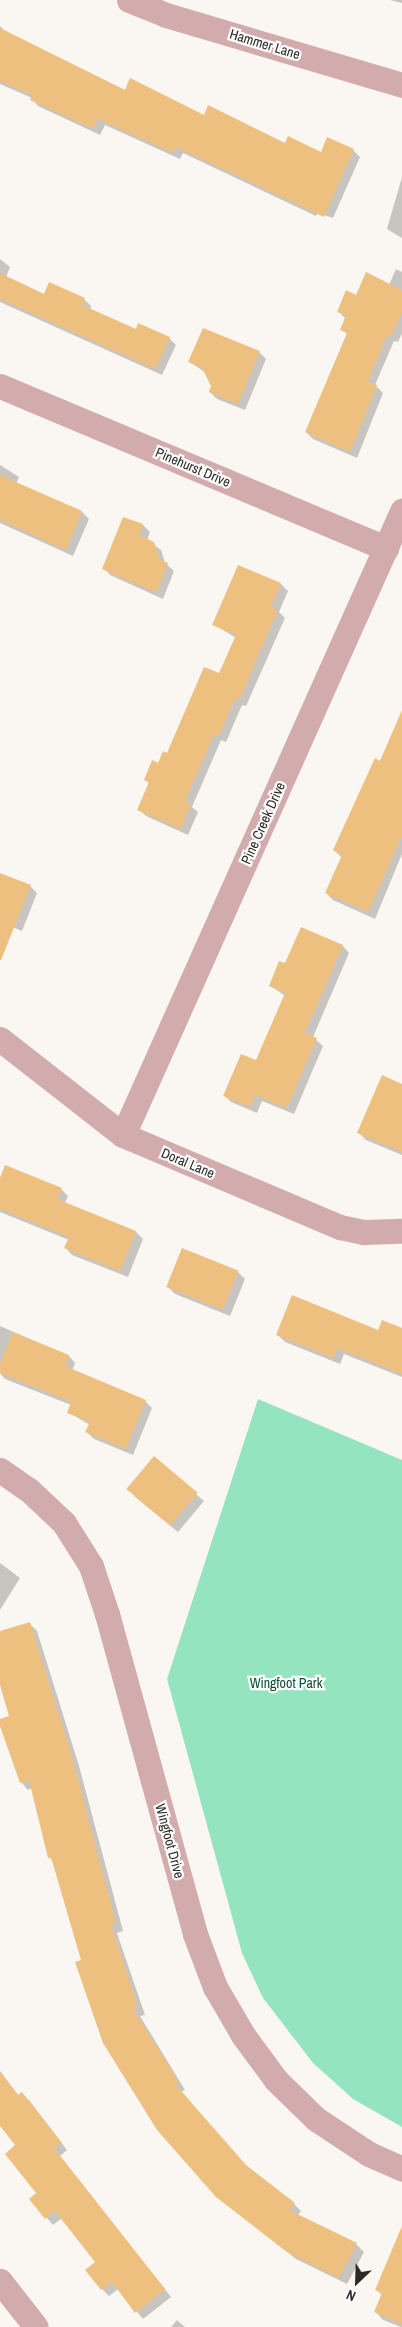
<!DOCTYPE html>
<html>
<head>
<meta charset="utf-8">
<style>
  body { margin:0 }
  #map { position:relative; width:402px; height:2327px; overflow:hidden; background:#faf7f2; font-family:"Archivo Narrow",sans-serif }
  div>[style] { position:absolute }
  .green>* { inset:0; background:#95e4c0 }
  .shadow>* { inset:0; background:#0003 }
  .building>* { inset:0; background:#eec07f; transform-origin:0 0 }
  .street>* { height:25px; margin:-12.5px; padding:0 12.5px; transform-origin:12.5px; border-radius:12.5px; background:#d2acac }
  span { translate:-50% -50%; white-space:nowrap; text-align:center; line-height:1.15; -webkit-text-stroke:4.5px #fff; paint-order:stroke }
  .street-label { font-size:14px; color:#2d2b2a }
  .park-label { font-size:14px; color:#084e37 }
  .north { position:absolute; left:332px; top:2257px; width:50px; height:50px; -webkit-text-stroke:4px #fff; paint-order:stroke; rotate:204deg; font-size:14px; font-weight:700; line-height:20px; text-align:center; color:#2d2b2a }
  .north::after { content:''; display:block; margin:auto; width:18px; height:22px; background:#2d2b2a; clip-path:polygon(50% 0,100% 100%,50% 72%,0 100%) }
</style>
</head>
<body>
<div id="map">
  <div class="green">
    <i style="clip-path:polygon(258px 1399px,402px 1460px,402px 2127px,353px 2099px,313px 2063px,263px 1998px,242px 1953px,167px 1679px)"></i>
  </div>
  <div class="shadow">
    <i style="clip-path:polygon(390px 0,402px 0,402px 3px)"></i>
    <i style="clip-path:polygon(0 26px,8px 34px,126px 92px,285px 145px,321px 153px,353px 150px,360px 157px,333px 218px,318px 213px,316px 216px,183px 153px,180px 159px,105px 125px,100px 135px,38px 106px,32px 98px,0 84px)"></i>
    <i style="clip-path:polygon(402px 177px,402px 238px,387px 229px)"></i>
    <i style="clip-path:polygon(0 259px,10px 267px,6px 277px,45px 295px,84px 299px,91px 306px,90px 310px,136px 331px,169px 338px,176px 345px,162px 375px,0 302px)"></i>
    <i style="clip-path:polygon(396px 269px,402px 272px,402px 333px,398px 342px,394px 341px,375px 385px,383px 393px,357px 458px,313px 439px,306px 432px,348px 335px,342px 329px,346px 319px,339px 312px,357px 296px,389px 285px)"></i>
    <i style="clip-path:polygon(259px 352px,266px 359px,245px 410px,217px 399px,210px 392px,212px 386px,206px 373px,190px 362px)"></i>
    <i style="clip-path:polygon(0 465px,19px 477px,16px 484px,82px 512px,89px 519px,73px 556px,0 523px)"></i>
    <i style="clip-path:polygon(124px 518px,143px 525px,150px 532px,147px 540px,161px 550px,165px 563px,174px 571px,163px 599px,110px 575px,104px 568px)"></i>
    <i style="clip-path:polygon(239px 566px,281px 584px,288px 591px,279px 612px,285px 618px,246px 706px,242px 705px,226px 742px,221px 740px,192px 807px,198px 812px,188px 835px,146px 816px,139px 809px,150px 784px,145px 780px,167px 755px,219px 675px,236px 638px,213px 624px)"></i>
    <i style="clip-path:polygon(402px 718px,402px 854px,375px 919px,333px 900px,326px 893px,342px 858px,334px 850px)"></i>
    <i style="clip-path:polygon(0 874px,30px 886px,37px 893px,22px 931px,0 922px)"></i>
    <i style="clip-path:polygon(301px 928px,343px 946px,349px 953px,313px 1037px,323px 1046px,294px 1114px,262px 1101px,257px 1113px,231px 1102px,224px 1095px,257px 1062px,285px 996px,270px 985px,286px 965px)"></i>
    <i style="clip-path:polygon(402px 1085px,402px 1155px,366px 1140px,359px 1133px)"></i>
    <i style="clip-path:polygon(0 1181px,61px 1189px,68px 1196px,65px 1203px,136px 1232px,143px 1239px,128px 1277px,72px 1255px,66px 1248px,69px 1240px,0 1212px)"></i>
    <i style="clip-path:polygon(238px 1272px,245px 1279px,230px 1316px,175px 1294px,168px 1287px)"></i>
    <i style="clip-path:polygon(0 1326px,69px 1356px,75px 1363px,72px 1371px,145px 1401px,152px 1408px,133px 1455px,94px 1439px,87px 1432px,90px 1425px,68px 1412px,71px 1405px,5px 1379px,0 1373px)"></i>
    <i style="clip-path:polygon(402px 1329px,402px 1377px,344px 1354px,340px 1364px,285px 1342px,278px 1335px)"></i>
    <i style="clip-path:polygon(154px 1458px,204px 1501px,178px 1532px,134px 1496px)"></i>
    <i style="clip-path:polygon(0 1563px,20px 1578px,0 1610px)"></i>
    <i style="clip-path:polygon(30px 1624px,37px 1631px,79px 1766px,123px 1931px,117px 1933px,145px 2015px,140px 2016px,185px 2090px,181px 2092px,248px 2168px,294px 2204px,301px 2211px,298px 2215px,356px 2244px,364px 2252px,347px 2284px,296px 2259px,217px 2196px,83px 1961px,53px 1861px,49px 1857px,32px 1788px,28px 1790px,21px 1782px,0 1722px,10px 1717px,0 1681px,0 1632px)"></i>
    <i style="clip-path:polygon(0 2071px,19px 2096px,29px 2100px,67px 2150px,60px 2156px,171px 2297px,143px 2319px,118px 2289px,109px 2296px,102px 2289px,87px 2270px,97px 2262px,62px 2218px,53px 2225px,31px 2199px,38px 2193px,17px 2146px,0 2124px)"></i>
    <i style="clip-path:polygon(402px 2263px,402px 2327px,401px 2327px,383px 2320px,376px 2312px,382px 2295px,377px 2290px)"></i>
    <i style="clip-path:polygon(177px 2320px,185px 2327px,171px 2327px)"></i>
  </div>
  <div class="building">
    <i style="clip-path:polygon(0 28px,125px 90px,130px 78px,204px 115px,208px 105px,285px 143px,288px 136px,321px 152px,327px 137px,354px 149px,324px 217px,176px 147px,173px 153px,98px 119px,93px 129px,30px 100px,32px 95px,0 81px)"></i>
    <i style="clip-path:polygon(366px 272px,402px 290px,402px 313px,391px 336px,387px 335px,368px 381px,377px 385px,350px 452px,305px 432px,347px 333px,340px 330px,346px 315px,337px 312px,346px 290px,356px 295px)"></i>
    <i style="clip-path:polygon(0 273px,44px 294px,49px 282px,85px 298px,82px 305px,136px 329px,138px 323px,170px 337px,155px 369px,0 299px)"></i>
    <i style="clip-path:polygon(203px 328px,260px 351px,238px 404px,209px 392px,211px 386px,202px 368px,188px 362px)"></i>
    <i style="clip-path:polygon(0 475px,82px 511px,66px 550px,0 520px)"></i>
    <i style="clip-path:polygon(123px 517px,143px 524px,139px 535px,154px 542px,160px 560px,168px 563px,156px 593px,102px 569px)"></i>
    <i style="clip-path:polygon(238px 565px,281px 583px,271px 607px,278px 610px,239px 700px,235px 698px,219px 736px,214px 734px,185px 801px,191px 804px,181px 829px,137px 810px,149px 782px,144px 780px,152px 760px,158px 763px,163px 751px,167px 753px,204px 667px,219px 673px,236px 635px,212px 625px)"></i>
    <i style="clip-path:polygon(402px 710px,402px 836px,368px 912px,325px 893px,342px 855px,333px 850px,375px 758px,380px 761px)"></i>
    <i style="clip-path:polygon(0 873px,31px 885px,1px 960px,0 960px)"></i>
    <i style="clip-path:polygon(301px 927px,343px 945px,305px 1033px,317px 1038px,287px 1108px,255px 1095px,250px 1107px,223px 1096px,241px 1054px,256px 1060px,285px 993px,269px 986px,279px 961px,285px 963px)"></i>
    <i style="clip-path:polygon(382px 1075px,402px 1084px,402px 1152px,357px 1133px)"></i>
    <i style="clip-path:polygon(5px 1165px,62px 1188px,57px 1199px,136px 1231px,120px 1271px,64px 1248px,69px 1237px,0 1209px,0 1178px)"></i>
    <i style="left:182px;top:1248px;width:61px;height:42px;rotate:22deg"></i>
    <i style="clip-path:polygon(292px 1295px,378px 1330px,382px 1320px,402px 1328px,402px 1374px,337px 1348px,333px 1358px,276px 1335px)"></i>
    <i style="clip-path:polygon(13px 1332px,69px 1355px,65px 1366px,146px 1400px,126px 1449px,85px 1432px,90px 1422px,67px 1413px,71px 1402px,0 1373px,0 1364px)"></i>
    <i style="left:154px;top:1456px;width:57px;height:43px;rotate:40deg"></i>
    <i style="clip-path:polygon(30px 1622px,72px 1757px,116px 1924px,111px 1925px,138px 2007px,133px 2009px,179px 2082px,175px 2084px,246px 2165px,295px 2203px,289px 2210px,357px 2243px,339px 2278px,287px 2252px,216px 2197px,157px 2130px,103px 2043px,75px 1962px,81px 1960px,51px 1857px,48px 1858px,29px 1780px,20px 1783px,0 1726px,0 1719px,9px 1716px,0 1685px,0 1631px)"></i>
    <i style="clip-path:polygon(0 2072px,18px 2095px,22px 2092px,62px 2143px,54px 2148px,165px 2289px,135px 2313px,112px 2282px,101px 2290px,85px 2270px,95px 2262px,55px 2211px,45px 2219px,29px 2199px,36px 2193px,5px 2154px,15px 2145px,0 2126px)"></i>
    <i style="clip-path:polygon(402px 2226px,402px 2324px,374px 2312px,382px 2293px,375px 2290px)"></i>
  </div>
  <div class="street">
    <i style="left:129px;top:0;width:40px;rotate:22deg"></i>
    <i style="left:166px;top:15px;width:246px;rotate:16.5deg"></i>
    <i style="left:0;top:386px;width:419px;rotate:22.8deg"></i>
    <i style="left:0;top:1039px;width:156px;rotate:38deg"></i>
    <i style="left:123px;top:1135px;width:236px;rotate:23deg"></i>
    <i style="left:340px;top:1227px;width:25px;rotate:12deg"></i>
    <i style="left:364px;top:1232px;width:38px;rotate:-2deg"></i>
    <i style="left:123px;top:1135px;width:684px;rotate:-65.91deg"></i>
    <i style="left:0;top:1470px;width:35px;rotate:35deg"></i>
    <i style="left:29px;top:1490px;width:48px;rotate:43.3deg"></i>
    <i style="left:64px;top:1523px;width:51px;rotate:57.9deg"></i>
    <i style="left:91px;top:1566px;width:51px;rotate:71.6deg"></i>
    <i style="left:107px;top:1614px;width:332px;rotate:74.6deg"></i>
    <i style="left:195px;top:1934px;width:57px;rotate:69.3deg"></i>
    <i style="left:215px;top:1987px;width:56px;rotate:59.7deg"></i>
    <i style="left:243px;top:2035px;width:56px;rotate:53.7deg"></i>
    <i style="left:276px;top:2080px;width:56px;rotate:44.3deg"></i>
    <i style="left:316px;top:2119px;width:64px;rotate:33.4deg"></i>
    <i style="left:369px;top:2154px;width:36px;rotate:24deg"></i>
    <i style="left:0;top:2281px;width:58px;rotate:52deg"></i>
  </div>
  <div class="street-label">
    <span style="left:265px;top:44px;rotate:17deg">Hammer Lane</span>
    <span style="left:193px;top:467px;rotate:23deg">Pinehurst Drive</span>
    <span style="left:263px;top:823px;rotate:-66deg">Pine Creek Drive</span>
    <span style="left:188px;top:1163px;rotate:23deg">Doral Lane</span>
    <span style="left:170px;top:1841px;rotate:75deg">Wingfoot Drive</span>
  </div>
  <div class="park-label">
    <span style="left:286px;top:1683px">Wingfoot Park</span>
  </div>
  <div class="north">N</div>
</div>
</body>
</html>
